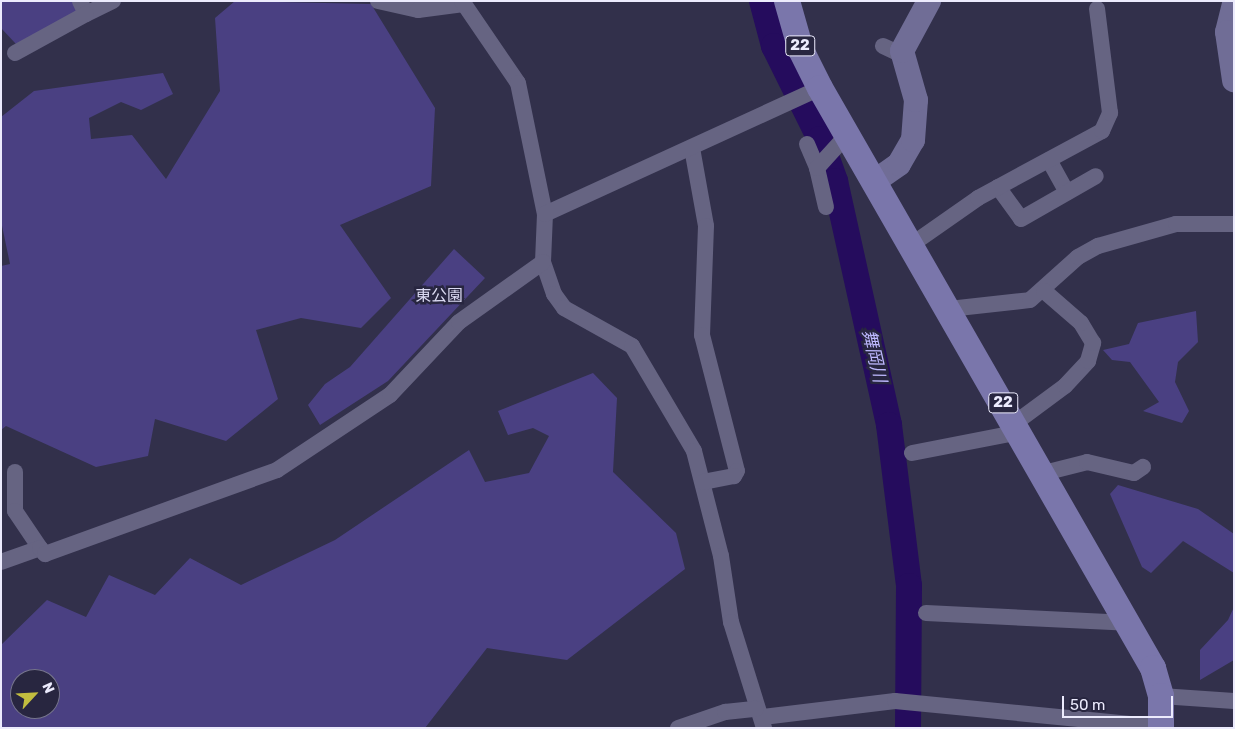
<!DOCTYPE html>
<html>
<head>
<meta charset="utf-8">
<style>
  body { margin:0 }
  #map { position:relative; width:1235px; height:729px; overflow:hidden; background:#32304b; font-family:Rubik,"Noto Sans JP",sans-serif }
  div>[style] { position:absolute }
  .green>* { inset:0; background:#4a4082 }
  .river>* { height:26px; margin:-13px; padding:0 13px; transform-origin:13px; border-radius:13px; background:#250c5d }
  .street>* { height:16px; margin:-8px; padding:0 8px; transform-origin:8px; border-radius:8px; background:#666482 }
  .secondary>* { height:24px; margin:-12px; padding:0 12px; transform-origin:12px; border-radius:12px; background:#706d96 }
  .primary>* { height:26px; margin:-13px; padding:0 13px; transform-origin:13px; border-radius:13px; background:#7a76ab }
  span { translate:-50% -50%; white-space:nowrap; text-align:center; line-height:1.15; -webkit-text-stroke:5px #282640; paint-order:stroke }
  .shield-label span { padding:1px 4px; background:#282640; border:1px solid; border-radius:4px; -webkit-text-stroke-width:0 }
  .shield-label { font-size:15px; color:#ecebfd; font-weight:700 }
  .park-label { font-size:16px; color:#dad9f1 }
  .water-label { font-size:18px; color:#bdb8fd; font-style:italic }
  .frame { position:absolute; inset:0; border:2px solid #ecebfd; pointer-events:none }
  .north { position:absolute; left:10px; top:669px; width:50px; height:50px; box-sizing:border-box; background:#282640; border:1px solid #76758c; border-radius:50%; rotate:65deg; font-size:14px; font-weight:700; line-height:20px; text-align:center; color:#ecebfd }
  .north::after { content:''; display:block; margin:auto; width:18px; height:22px; background:#c2bd3f; clip-path:polygon(50% 0,100% 100%,50% 72%,0 100%) }
  .scale { position:absolute; left:1062px; top:696px; width:111px; height:22px; box-sizing:border-box; border:2px solid #ecebfd; border-top:0; padding-left:6px; font-size:15px; line-height:18px; white-space:nowrap; color:#ecebfd; -webkit-text-stroke:4px #282640; paint-order:stroke }
</style>
</head>
<body>
<div id="map">
  <div class="green">
    <i style="clip-path:polygon(2px 1px,76px 1px,81px 12px,16px 44px,1px 28px)"></i>
    <i style="clip-path:polygon(235px 1px,371px 4px,435px 108px,431px 186px,340px 225px,391px 298px,361px 328px,301px 318px,256px 330px,278px 399px,226px 441px,155px 419px,148px 456px,96px 467px,6px 426px,1px 430px,1px 266px,10px 264px,1px 221px,1px 117px,34px 91px,163px 73px,173px 94px,141px 110px,121px 102px,89px 118px,91px 139px,132px 135px,166px 179px,220px 91px,215px 18px)"></i>
    <i style="clip-path:polygon(454px 249px,485px 278px,388px 381px,320px 425px,308px 405px,325px 384px,350px 367px)"></i>
    <i style="clip-path:polygon(1196px 311px,1198px 342px,1178px 362px,1175px 382px,1189px 411px,1182px 423px,1143px 411px,1159px 402px,1130px 362px,1112px 360px,1103px 350px,1129px 344px,1138px 323px)"></i>
    <i style="clip-path:polygon(evenodd,593px 373px,617px 398px,613px 472px,676px 533px,685px 569px,567px 660px,487px 648px,425px 728px,1px 728px,1px 645px,47px 600px,86px 617px,109px 575px,155px 595px,190px 558px,241px 585px,335px 540px,469px 450px,485px 482px,529px 473px,549px 436px,533px 428px,508px 435px,498px 411px,593px 373px,20px 679px,50px 679px,50px 709px,20px 709px,20px 679px)"></i>
    <i style="clip-path:polygon(1118px 485px,1198px 509px,1234px 534px,1234px 573px,1183px 541px,1151px 573px,1142px 567px,1110px 494px)"></i>
    <i style="clip-path:polygon(1234px 607px,1234px 660px,1200px 680px,1200px 650px,1228px 620px)"></i>
  </div>
  <div class="river">
    <i style="left:762px;top:1px;width:47px;rotate:75.1deg"></i>
    <i style="left:774px;top:46px;width:104px;rotate:63.7deg"></i>
    <i style="left:820px;top:139px;width:45px;rotate:70.3deg"></i>
    <i style="left:835px;top:181px;width:250px;rotate:77.5deg"></i>
    <i style="left:889px;top:425px;width:162px;rotate:82.9deg"></i>
    <i style="left:909px;top:586px;width:142px;rotate:90.4deg"></i>
  </div>
  <div class="street">
    <i style="left:80px;top:1px;width:14px;rotate:65deg"></i>
    <i style="left:86px;top:14px;width:30px;rotate:-26deg"></i>
    <i style="left:378px;top:1px;width:41px;rotate:12.7deg"></i>
    <i style="left:418px;top:10px;width:46px;rotate:-7.4deg"></i>
    <i style="left:462px;top:1px;width:99px;rotate:55.7deg"></i>
    <i style="left:518px;top:83px;width:134px;rotate:78.4deg"></i>
    <i style="left:545px;top:214px;width:48px;rotate:92.4deg"></i>
    <i style="left:543px;top:262px;width:34px;rotate:71deg"></i>
    <i style="left:554px;top:294px;width:17px;rotate:54deg"></i>
    <i style="left:564px;top:308px;width:78px;rotate:29.2deg"></i>
    <i style="left:632px;top:346px;width:122px;rotate:59.4deg"></i>
    <i style="left:694px;top:451px;width:108px;rotate:75.6deg"></i>
    <i style="left:721px;top:556px;width:67px;rotate:81.4deg"></i>
    <i style="left:731px;top:622px;width:111px;rotate:72.7deg"></i>
    <i style="left:883px;top:46px;width:21px;rotate:25deg"></i>
    <i style="left:15px;top:53px;width:81px;rotate:-28.8deg"></i>
    <i style="left:807px;top:144px;width:26px;rotate:67deg"></i>
    <i style="left:692px;top:148px;width:79px;rotate:79.8deg"></i>
    <i style="left:706px;top:226px;width:109px;rotate:92.1deg"></i>
    <i style="left:702px;top:335px;width:140px;rotate:75.6deg"></i>
    <i style="left:737px;top:471px;width:6px;rotate:121deg"></i>
    <i style="left:734px;top:476px;width:31px;rotate:169deg"></i>
    <i style="left:1049px;top:160px;width:37px;rotate:61deg"></i>
    <i style="left:998px;top:187px;width:39px;rotate:54deg"></i>
    <i style="left:1021px;top:219px;width:86px;rotate:-29.8deg"></i>
    <i style="left:826px;top:207px;width:40px;rotate:-103deg"></i>
    <i style="left:817px;top:168px;width:45px;rotate:-47.7deg"></i>
    <i style="left:545px;top:214px;width:302px;rotate:-24.6deg"></i>
    <i style="left:911px;top:245px;width:82px;rotate:-35deg"></i>
    <i style="left:978px;top:198px;width:141px;rotate:-28.4deg"></i>
    <i style="left:1102px;top:131px;width:20px;rotate:-66deg"></i>
    <i style="left:1110px;top:113px;width:105px;rotate:-97.1deg"></i>
    <i style="left:949px;top:309px;width:81px;rotate:-6.3deg"></i>
    <i style="left:1030px;top:300px;width:64px;rotate:-41.9deg"></i>
    <i style="left:1078px;top:257px;width:23px;rotate:-29deg"></i>
    <i style="left:1098px;top:246px;width:81px;rotate:-15.8deg"></i>
    <i style="left:1176px;top:224px;width:58px"></i>
    <i style="left:1015px;top:423px;width:62px;rotate:-36.5deg"></i>
    <i style="left:1065px;top:386px;width:34px;rotate:-47deg"></i>
    <i style="left:1088px;top:361px;width:19px;rotate:-74deg"></i>
    <i style="left:1093px;top:343px;width:23px;rotate:-121deg"></i>
    <i style="left:1081px;top:323px;width:49px;rotate:-139.1deg"></i>
    <i style="left:912px;top:453px;width:110px;rotate:-11deg"></i>
    <i style="left:15px;top:472px;width:39px;rotate:90deg"></i>
    <i style="left:15px;top:511px;width:45px;rotate:56deg"></i>
    <i style="left:1044px;top:473px;width:44px;rotate:-14.3deg"></i>
    <i style="left:1087px;top:462px;width:48px;rotate:13.2deg"></i>
    <i style="left:1134px;top:473px;width:11px;rotate:-34deg"></i>
    <i style="left:1px;top:562px;width:41px;rotate:-19.7deg"></i>
    <i style="left:40px;top:548px;width:8px;rotate:50deg"></i>
    <i style="left:45px;top:554px;width:247px;rotate:-19.9deg"></i>
    <i style="left:277px;top:470px;width:136px;rotate:-33.6deg"></i>
    <i style="left:390px;top:395px;width:100px;rotate:-46.6deg"></i>
    <i style="left:459px;top:322px;width:103px;rotate:-35.5deg"></i>
    <i style="left:926px;top:613px;width:202px;rotate:2.8deg"></i>
    <i style="left:1161px;top:696px;width:73px;rotate:3.9deg"></i>
    <i style="left:763px;top:717px;width:133px;rotate:-6.9deg"></i>
    <i style="left:895px;top:701px;width:267px;rotate:5.6deg"></i>
    <i style="left:678px;top:728px;width:50px;rotate:-18.8deg"></i>
    <i style="left:725px;top:712px;width:31px;rotate:-6deg"></i>
  </div>
  <div class="secondary">
    <i style="left:1234px;top:4px;width:29px;rotate:104deg"></i>
    <i style="left:1227px;top:32px;width:49px;rotate:81.7deg"></i>
    <i style="left:875px;top:181px;width:29px;rotate:-35deg"></i>
    <i style="left:899px;top:164px;width:28px;rotate:-60deg"></i>
    <i style="left:913px;top:140px;width:40px;rotate:-85.7deg"></i>
    <i style="left:916px;top:100px;width:51px;rotate:-105.9deg"></i>
    <i style="left:902px;top:51px;width:57px;rotate:-61.6deg"></i>
  </div>
  <div class="primary">
    <i style="left:787px;top:1px;width:51px;rotate:74.1deg"></i>
    <i style="left:801px;top:50px;width:42px;rotate:63.4deg"></i>
    <i style="left:820px;top:88px;width:669px;rotate:60.14deg"></i>
    <i style="left:1153px;top:668px;width:29px;rotate:74deg"></i>
    <i style="left:1161px;top:696px;width:32px;rotate:90deg"></i>
  </div>
  <div class="shield-label">
    <span style="left:800px;top:46px">22</span>
    <span style="left:1003px;top:403px">22</span>
  </div>
  <div class="park-label">
    <span style="left:439px;top:296px">東公園</span>
  </div>
  <div class="water-label">
    <span style="left:874px;top:356px;rotate:77deg">舞岡川</span>
  </div>
  <div class="frame"></div>
  <div class="north">N</div>
  <div class="scale">50 m</div>
</div>
</body>
</html>
